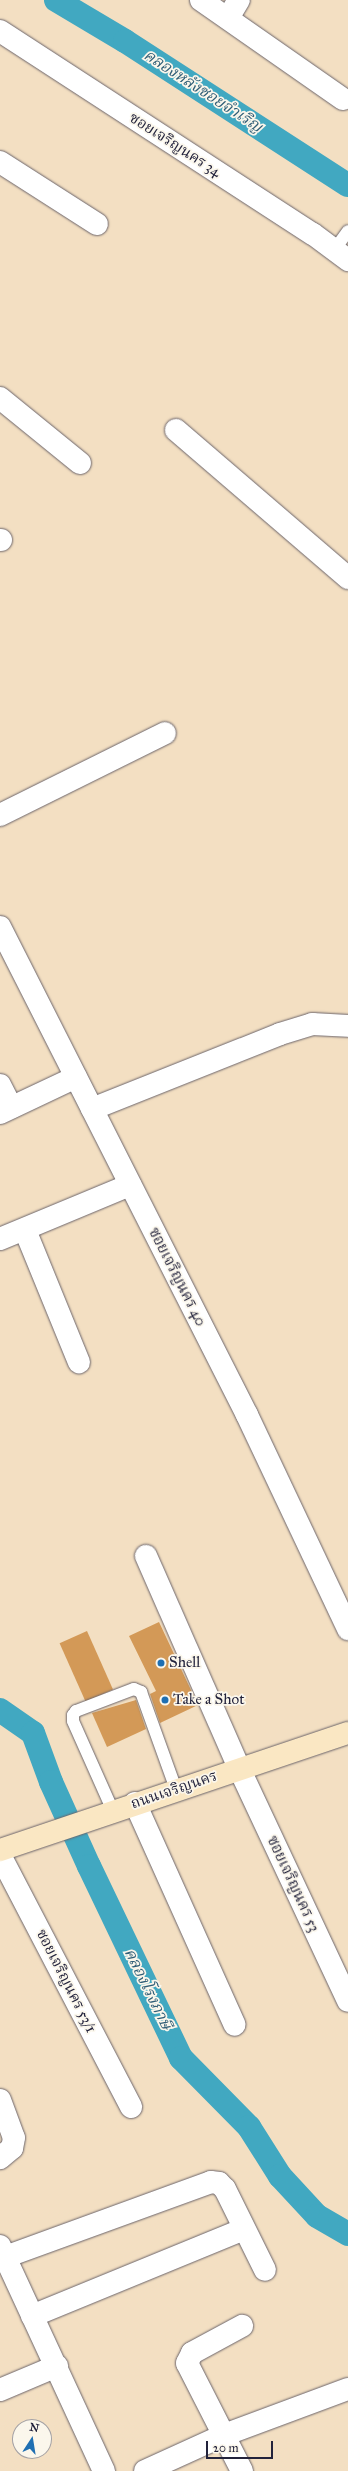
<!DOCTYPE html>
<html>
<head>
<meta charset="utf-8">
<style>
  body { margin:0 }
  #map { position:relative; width:348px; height:2471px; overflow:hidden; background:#f3dfc2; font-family:"IM FELL Great Primer","Noto Serif Thai",serif }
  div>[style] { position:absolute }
  .canal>* { height:24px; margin:-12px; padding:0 12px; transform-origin:12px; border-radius:12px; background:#41a8c1 }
  .building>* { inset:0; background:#d39957; transform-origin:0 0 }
  .roads { filter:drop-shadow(0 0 1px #6b646a) drop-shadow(0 0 1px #6b646a) }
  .lane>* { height:12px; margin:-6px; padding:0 6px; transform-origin:6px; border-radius:6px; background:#fff }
  .street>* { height:22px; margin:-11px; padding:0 11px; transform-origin:11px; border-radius:11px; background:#fff }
  .secondary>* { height:22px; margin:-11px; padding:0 11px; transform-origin:11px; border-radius:11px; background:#fae7c3 }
  .dots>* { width:11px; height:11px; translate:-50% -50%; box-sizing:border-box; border:2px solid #fbf7ec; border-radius:50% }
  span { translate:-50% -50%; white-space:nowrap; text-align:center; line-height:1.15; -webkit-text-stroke:3.5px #fbf7ec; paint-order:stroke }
  .street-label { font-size:15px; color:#22223b }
  .poi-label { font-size:15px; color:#22223b }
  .left { translate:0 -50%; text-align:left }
  .water-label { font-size:16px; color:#305e77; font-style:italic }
  .north { position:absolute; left:12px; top:2419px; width:40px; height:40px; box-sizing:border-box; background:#fbf7ec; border:1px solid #a4a2a5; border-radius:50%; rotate:12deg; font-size:11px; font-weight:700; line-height:16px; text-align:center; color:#22223b }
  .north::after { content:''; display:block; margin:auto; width:14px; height:18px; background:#1f6fb2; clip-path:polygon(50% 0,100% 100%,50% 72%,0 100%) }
  .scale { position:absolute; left:206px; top:2441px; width:67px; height:18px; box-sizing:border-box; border:2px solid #22223b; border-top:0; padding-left:5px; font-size:12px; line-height:14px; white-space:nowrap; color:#22223b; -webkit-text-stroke:3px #fbf7ec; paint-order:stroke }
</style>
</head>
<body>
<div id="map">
  <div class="canal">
    <i style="left:56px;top:0;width:80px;rotate:30.7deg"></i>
    <i style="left:125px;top:41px;width:265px;rotate:32.9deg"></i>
    <i style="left:0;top:1710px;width:40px;rotate:34.9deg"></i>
    <i style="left:33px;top:1733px;width:52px;rotate:69.8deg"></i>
    <i style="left:51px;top:1782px;width:92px;rotate:65.7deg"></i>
    <i style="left:89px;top:1866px;width:213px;rotate:64.4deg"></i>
    <i style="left:181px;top:2058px;width:97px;rotate:45.4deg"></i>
    <i style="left:249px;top:2127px;width:58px;rotate:57.7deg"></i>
    <i style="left:280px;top:2176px;width:54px;rotate:47.2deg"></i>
    <i style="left:317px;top:2216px;width:36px;rotate:30deg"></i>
  </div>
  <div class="building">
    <i style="clip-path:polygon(159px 1622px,198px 1705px,160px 1723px,150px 1694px,156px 1691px,129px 1636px)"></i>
    <i style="left:87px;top:1631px;width:64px;height:30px;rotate:66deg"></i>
    <i style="clip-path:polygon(136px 1700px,146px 1729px,107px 1747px,92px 1713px)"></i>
  </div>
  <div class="roads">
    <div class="lane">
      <i style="left:335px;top:249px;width:22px;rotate:-54deg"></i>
      <i style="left:113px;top:1811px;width:98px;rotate:-114deg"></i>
      <i style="left:73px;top:1721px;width:6px;rotate:-90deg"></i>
      <i style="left:73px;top:1715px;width:5px;rotate:-53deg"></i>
      <i style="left:76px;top:1711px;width:62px;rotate:-20.8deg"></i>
      <i style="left:134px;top:1689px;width:8px;rotate:23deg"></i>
      <i style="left:141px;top:1692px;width:103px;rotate:70.2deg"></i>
    </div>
    <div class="street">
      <i style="left:201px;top:0;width:173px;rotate:34.9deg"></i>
      <i style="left:228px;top:18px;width:21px;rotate:-59deg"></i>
      <i style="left:0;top:31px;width:373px;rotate:33deg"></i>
      <i style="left:313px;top:234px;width:44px;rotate:36.6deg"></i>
      <i style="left:0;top:162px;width:115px;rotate:32.6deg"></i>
      <i style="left:0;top:398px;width:103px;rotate:39.1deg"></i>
      <i style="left:176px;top:430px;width:227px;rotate:40.7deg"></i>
      <i style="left:0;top:540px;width:1px"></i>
      <i style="left:0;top:815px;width:184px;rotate:-26.4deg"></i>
      <i style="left:0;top:927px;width:547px;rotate:63.15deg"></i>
      <i style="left:247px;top:1415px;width:237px;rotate:64.7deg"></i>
      <i style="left:0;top:1085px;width:25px;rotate:63deg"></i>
      <i style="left:92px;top:1109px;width:202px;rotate:-21.7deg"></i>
      <i style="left:280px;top:1034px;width:34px;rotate:-17deg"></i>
      <i style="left:312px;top:1024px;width:36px;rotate:3deg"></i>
      <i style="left:0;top:1113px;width:84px;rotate:-25.3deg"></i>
      <i style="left:25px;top:1230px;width:143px;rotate:67.8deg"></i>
      <i style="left:0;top:1239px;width:141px;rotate:-22.6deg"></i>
      <i style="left:146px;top:1556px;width:232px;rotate:66.3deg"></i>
      <i style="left:239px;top:1768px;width:257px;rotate:64.9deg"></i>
      <i style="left:135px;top:1803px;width:243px;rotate:65.8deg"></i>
      <i style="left:0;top:1855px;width:284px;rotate:62.5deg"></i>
      <i style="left:0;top:2100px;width:40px;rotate:69.8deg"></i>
      <i style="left:14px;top:2138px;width:10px;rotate:101deg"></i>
      <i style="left:12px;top:2148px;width:16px;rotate:140deg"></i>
      <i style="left:0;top:2246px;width:248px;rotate:65.2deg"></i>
      <i style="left:5px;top:2257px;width:219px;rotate:-20deg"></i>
      <i style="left:211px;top:2182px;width:8px;rotate:7deg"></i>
      <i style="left:219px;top:2183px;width:8px;rotate:45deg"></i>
      <i style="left:225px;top:2189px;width:90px;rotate:63.7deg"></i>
      <i style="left:32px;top:2316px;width:229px;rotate:-22.3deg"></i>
      <i style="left:0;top:2390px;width:62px;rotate:-22.8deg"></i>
      <i style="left:145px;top:2471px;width:87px;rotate:-24.5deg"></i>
      <i style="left:224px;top:2435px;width:132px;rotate:-20.4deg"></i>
      <i style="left:242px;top:2471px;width:121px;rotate:-117deg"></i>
      <i style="left:187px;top:2363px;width:11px;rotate:-63deg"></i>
      <i style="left:192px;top:2353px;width:57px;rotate:-28.4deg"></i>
    </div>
    <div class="secondary">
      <i style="left:0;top:1850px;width:367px;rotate:-18.6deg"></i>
    </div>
  </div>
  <div class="dots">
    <i style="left:161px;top:1663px;background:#1f6fb2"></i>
    <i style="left:165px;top:1700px;background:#1f6fb2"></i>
  </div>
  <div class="street-label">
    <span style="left:175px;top:145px;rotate:33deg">ซอยเจริญนคร 34</span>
    <span style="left:177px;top:1277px;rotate:63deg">ซอยเจริญนคร 40</span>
    <span style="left:174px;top:1790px;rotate:-19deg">ถนนเจริญนคร</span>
    <span style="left:293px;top:1884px;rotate:65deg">ซอยเจริญนคร 53</span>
    <span style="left:66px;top:1981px;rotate:63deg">ซอยเจริญนคร 53/1</span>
  </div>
  <div class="poi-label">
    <span class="left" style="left:169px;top:1663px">Shell</span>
    <span class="left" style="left:173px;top:1700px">Take a Shot</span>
  </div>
  <div class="water-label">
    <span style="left:203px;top:91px;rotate:33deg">คลองหลังซอยจำเริญ</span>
    <span style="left:148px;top:1989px;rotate:64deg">คลองโรงภาษี</span>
  </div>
  <div class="north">N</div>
  <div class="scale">20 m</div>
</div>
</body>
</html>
